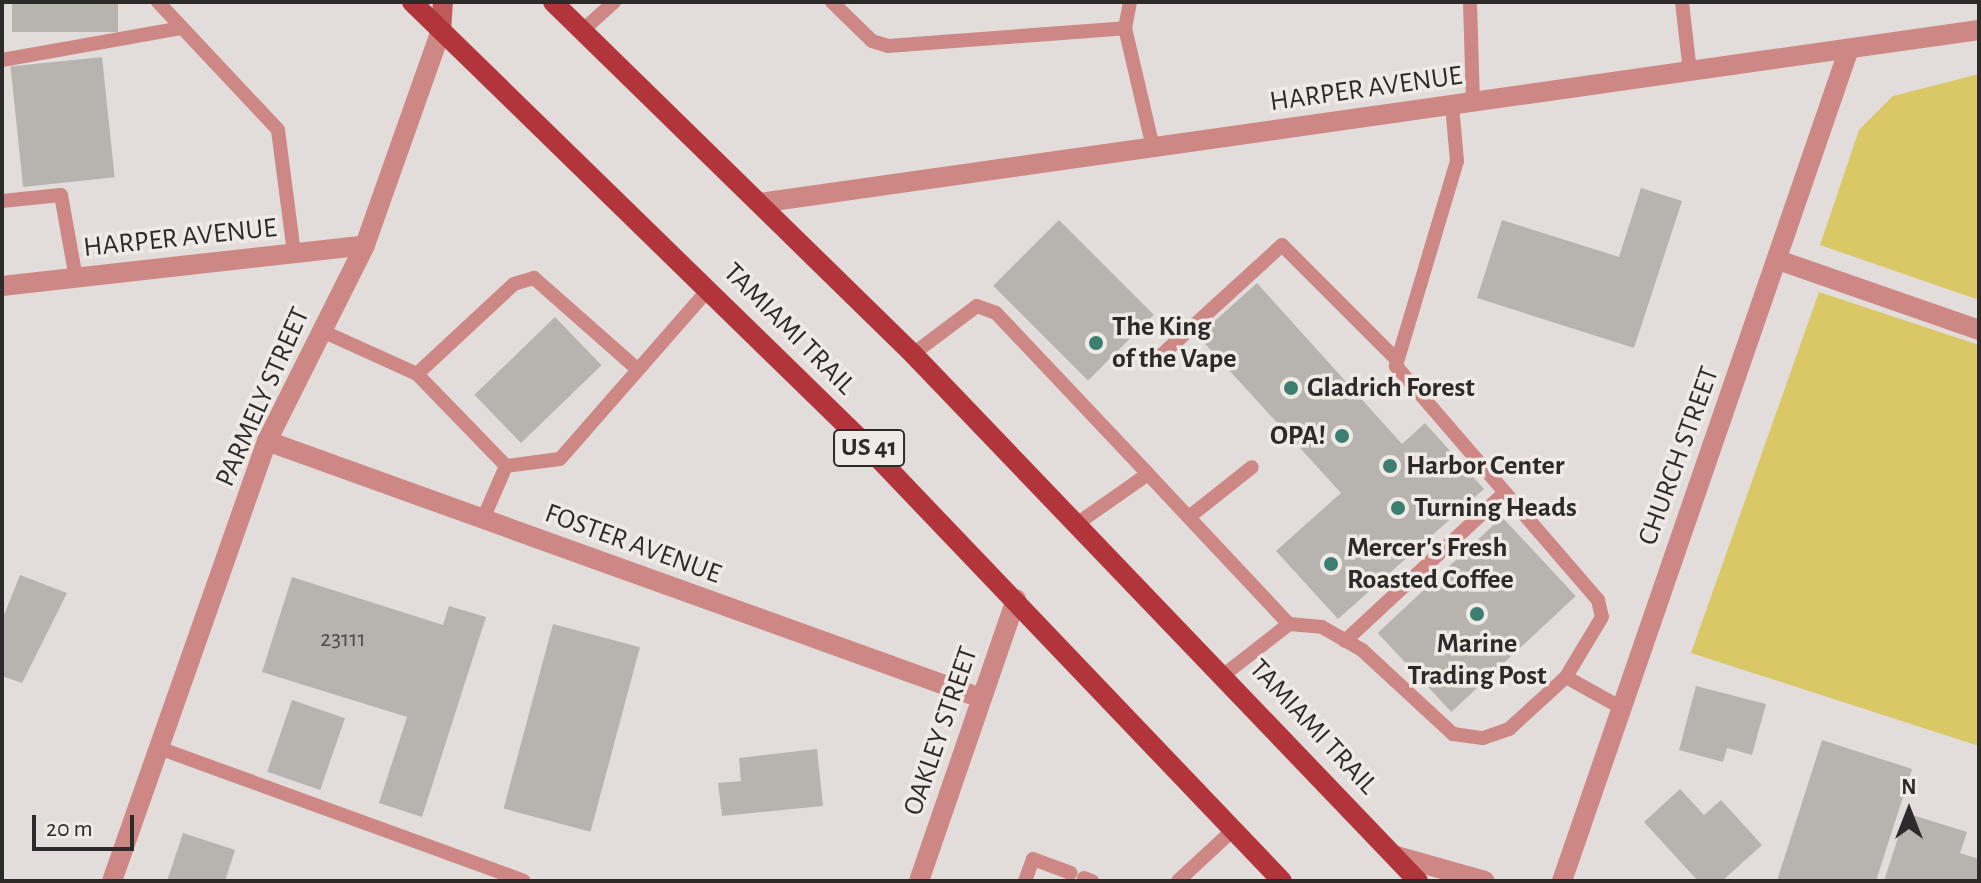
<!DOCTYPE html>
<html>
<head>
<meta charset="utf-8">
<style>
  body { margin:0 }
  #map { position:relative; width:1981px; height:883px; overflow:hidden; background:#e2ddda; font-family:"Alegreya Sans",sans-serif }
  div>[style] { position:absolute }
  .green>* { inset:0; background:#dac866 }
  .building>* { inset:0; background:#b7b4af; transform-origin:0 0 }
  .lane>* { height:14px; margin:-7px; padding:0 7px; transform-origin:7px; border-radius:7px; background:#cd8885 }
  .street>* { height:20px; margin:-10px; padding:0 10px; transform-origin:10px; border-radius:10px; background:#cd8885 }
  .secondary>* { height:20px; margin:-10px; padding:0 10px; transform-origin:10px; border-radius:10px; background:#be5b5a }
  .primary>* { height:20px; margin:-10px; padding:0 10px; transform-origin:10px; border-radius:10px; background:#b1353b }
  .dots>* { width:22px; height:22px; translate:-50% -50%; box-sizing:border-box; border:4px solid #f0eae7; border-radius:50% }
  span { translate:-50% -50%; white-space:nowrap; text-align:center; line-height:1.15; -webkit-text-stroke:7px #f0eae7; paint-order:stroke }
  .number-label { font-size:24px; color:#504d4b }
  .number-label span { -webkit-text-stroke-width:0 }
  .shield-label span { padding:2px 6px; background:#f0eae7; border:2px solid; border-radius:6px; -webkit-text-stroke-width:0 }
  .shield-label { font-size:26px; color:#2d2b2a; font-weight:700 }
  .street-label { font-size:28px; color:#2d2b2a }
  .poi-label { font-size:28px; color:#2d2b2a; font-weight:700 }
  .left { translate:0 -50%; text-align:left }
  .right { translate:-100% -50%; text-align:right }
  .frame { position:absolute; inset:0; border:4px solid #2d2b2a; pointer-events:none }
  .north { position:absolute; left:1869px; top:771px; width:80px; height:80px; -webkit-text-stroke:6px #f0eae7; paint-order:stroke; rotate:0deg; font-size:22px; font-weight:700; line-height:32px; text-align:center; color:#2d2b2a }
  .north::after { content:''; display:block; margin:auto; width:28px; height:36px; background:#2d2b2a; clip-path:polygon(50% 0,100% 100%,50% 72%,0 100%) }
  .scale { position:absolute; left:32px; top:815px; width:102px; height:36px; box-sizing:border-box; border:4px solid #2d2b2a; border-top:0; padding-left:10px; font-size:24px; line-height:28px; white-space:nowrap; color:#2d2b2a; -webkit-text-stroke:6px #f0eae7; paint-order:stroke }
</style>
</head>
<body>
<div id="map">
  <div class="green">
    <i style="clip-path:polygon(1979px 74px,1979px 300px,1820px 245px,1859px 130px,1893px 96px)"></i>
    <i style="clip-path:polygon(1819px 292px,1979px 345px,1979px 746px,1691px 653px)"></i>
  </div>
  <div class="building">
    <i style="left:12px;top:2px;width:106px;height:30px"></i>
    <i style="left:102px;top:57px;width:121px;height:92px;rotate:84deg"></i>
    <i style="clip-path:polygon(1641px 188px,1682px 201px,1634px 348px,1477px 298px,1502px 220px,1619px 257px)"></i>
    <i style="left:1059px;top:220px;width:134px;height:93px;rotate:45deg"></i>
    <i style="clip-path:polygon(1257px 283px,1402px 444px,1425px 423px,1484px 489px,1338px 619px,1276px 551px,1341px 493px,1198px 336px)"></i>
    <i style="left:555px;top:317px;width:67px;height:112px;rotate:46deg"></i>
    <i style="left:1502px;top:517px;width:108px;height:170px;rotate:47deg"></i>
    <i style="clip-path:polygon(20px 575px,67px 593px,22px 683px,2px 676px,2px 620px)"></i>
    <i style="clip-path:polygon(292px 577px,443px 625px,449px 606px,486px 617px,422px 817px,379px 803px,407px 717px,262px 672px)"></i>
    <i style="left:553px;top:624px;width:90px;height:191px;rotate:15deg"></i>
    <i style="clip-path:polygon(1696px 686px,1766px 704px,1752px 755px,1727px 748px,1723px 762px,1679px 750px)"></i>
    <i style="left:292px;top:700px;width:56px;height:76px;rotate:19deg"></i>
    <i style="clip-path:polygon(1822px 740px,1912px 769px,1876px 881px,1777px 881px)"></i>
    <i style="clip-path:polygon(817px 749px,823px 806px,722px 816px,718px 783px,741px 781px,739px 758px)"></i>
    <i style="clip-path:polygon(1680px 789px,1704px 815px,1721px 800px,1762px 845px,1722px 881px,1698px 881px,1644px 822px)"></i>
    <i style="clip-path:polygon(1906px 813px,1967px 832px,1960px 853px,1979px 859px,1979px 881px,1884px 881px)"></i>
    <i style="clip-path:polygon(183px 833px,235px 850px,225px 881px,167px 881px)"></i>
  </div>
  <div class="lane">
    <i style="left:158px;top:2px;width:175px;rotate:46.8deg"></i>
    <i style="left:278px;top:130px;width:124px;rotate:82.6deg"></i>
    <i style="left:832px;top:2px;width:56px;rotate:44.3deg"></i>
    <i style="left:872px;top:41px;width:17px;rotate:17deg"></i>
    <i style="left:888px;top:46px;width:238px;rotate:-4.3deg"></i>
    <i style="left:1125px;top:28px;width:122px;rotate:76.8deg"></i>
    <i style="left:1470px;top:2px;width:100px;rotate:88.3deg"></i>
    <i style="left:1682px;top:2px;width:70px;rotate:83.5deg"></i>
    <i style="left:1125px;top:28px;width:26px;rotate:-79deg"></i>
    <i style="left:583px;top:30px;width:42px;rotate:-42.1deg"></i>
    <i style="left:2px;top:60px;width:183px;rotate:-10.1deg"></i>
    <i style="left:1452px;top:105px;width:56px;rotate:84.9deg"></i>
    <i style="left:1457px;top:161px;width:214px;rotate:106.6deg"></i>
    <i style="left:1396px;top:366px;width:309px;rotate:49.2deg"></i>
    <i style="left:1598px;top:600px;width:17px;rotate:77deg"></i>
    <i style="left:1602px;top:617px;width:70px;rotate:121deg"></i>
    <i style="left:1566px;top:677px;width:62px;rotate:29.1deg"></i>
    <i style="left:2px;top:201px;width:59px;rotate:-5.8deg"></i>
    <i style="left:61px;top:195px;width:84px;rotate:79.8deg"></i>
    <i style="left:322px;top:331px;width:104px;rotate:24.4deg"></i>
    <i style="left:417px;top:374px;width:132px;rotate:-42.9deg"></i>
    <i style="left:514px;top:284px;width:21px;rotate:-17deg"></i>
    <i style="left:534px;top:278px;width:136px;rotate:41.4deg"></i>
    <i style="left:913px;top:354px;width:80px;rotate:-36.9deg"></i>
    <i style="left:977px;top:306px;width:20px;rotate:20deg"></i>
    <i style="left:996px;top:313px;width:221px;rotate:46.6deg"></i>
    <i style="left:1155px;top:361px;width:172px;rotate:-42.4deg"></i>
    <i style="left:1282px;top:245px;width:161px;rotate:45deg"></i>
    <i style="left:417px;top:374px;width:128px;rotate:45.9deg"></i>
    <i style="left:1189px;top:517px;width:80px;rotate:-38.4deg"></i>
    <i style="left:483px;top:519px;width:58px;rotate:-66.5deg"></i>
    <i style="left:506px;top:466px;width:54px;rotate:-7.4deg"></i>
    <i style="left:560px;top:459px;width:226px;rotate:-48.8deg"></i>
    <i style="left:1078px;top:523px;width:85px;rotate:-35deg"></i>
    <i style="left:1148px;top:474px;width:206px;rotate:46.8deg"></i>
    <i style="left:1345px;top:641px;width:217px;rotate:-42.9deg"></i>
    <i style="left:1225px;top:674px;width:81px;rotate:-38deg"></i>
    <i style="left:1289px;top:624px;width:33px;rotate:5deg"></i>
    <i style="left:1322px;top:627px;width:46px;rotate:29.9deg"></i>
    <i style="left:1362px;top:650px;width:124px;rotate:42.7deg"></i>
    <i style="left:1453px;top:734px;width:30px;rotate:8deg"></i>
    <i style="left:1483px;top:738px;width:28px;rotate:-19deg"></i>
    <i style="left:1509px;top:729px;width:77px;rotate:-42.4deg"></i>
    <i style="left:159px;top:748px;width:388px;rotate:20deg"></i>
    <i style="left:1084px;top:878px;width:9px;rotate:21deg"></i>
    <i style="left:1025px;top:881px;width:23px;rotate:-70deg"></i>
    <i style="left:1033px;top:859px;width:40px;rotate:20.2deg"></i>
    <i style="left:1178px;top:881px;width:76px;rotate:-42.9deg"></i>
  </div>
  <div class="street">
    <i style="left:760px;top:203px;width:1231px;rotate:-8.08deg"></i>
    <i style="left:1778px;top:260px;width:213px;rotate:19.2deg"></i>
    <i style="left:2px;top:286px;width:365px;rotate:-6.4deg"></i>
    <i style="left:267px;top:441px;width:759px;rotate:19.8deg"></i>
    <i style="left:1396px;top:856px;width:92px;rotate:15.7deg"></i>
    <i style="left:112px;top:881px;width:467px;rotate:-70.6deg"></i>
    <i style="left:267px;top:441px;width:219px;rotate:-63.4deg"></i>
    <i style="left:365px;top:245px;width:228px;rotate:-70.5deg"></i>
    <i style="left:919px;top:881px;width:298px;rotate:-71deg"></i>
    <i style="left:1562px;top:881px;width:880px;rotate:-70.97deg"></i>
  </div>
  <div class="secondary">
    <i style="left:441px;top:30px;width:28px;rotate:-86deg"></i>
  </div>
  <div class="primary">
    <i style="left:412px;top:2px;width:623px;rotate:44.28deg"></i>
    <i style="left:858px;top:437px;width:614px;rotate:46.32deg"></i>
    <i style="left:553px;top:2px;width:503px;rotate:44.36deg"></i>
    <i style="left:913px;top:354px;width:730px;rotate:46.22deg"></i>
  </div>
  <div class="dots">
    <i style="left:1096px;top:343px;background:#3c7e6f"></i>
    <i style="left:1291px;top:388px;background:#3c7e6f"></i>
    <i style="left:1342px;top:436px;background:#3c7e6f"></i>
    <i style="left:1390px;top:466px;background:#3c7e6f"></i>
    <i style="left:1398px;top:508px;background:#3c7e6f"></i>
    <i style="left:1331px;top:564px;background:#3c7e6f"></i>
    <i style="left:1477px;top:614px;background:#3c7e6f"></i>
  </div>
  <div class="number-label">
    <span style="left:343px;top:640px">23111</span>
  </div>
  <div class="shield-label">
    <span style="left:869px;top:448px">US 41</span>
  </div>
  <div class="street-label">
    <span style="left:1366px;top:89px;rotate:-8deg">HARPER AVENUE</span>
    <span style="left:180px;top:238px;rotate:-6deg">HARPER AVENUE</span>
    <span style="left:789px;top:329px;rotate:45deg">TAMIAMI TRAIL</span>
    <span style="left:263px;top:397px;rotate:-66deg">PARMELY STREET</span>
    <span style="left:1679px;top:456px;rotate:-70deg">CHURCH STREET</span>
    <span style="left:633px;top:544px;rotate:20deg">FOSTER AVENUE</span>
    <span style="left:1313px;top:727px;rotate:47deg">TAMIAMI TRAIL</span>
    <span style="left:941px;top:731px;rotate:-71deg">OAKLEY STREET</span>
  </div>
  <div class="poi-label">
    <span class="left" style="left:1112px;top:343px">The King<br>of the Vape</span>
    <span class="left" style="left:1307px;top:388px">Gladrich Forest</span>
    <span class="right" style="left:1326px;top:436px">OPA!</span>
    <span class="left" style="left:1406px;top:466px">Harbor Center</span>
    <span class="left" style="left:1414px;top:508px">Turning Heads</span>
    <span class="left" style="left:1347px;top:564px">Mercer's Fresh<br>Roasted Coffee</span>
    <span style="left:1477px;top:660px">Marine<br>Trading Post</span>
  </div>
  <div class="frame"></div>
  <div class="north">N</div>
  <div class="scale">20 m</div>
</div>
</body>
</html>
